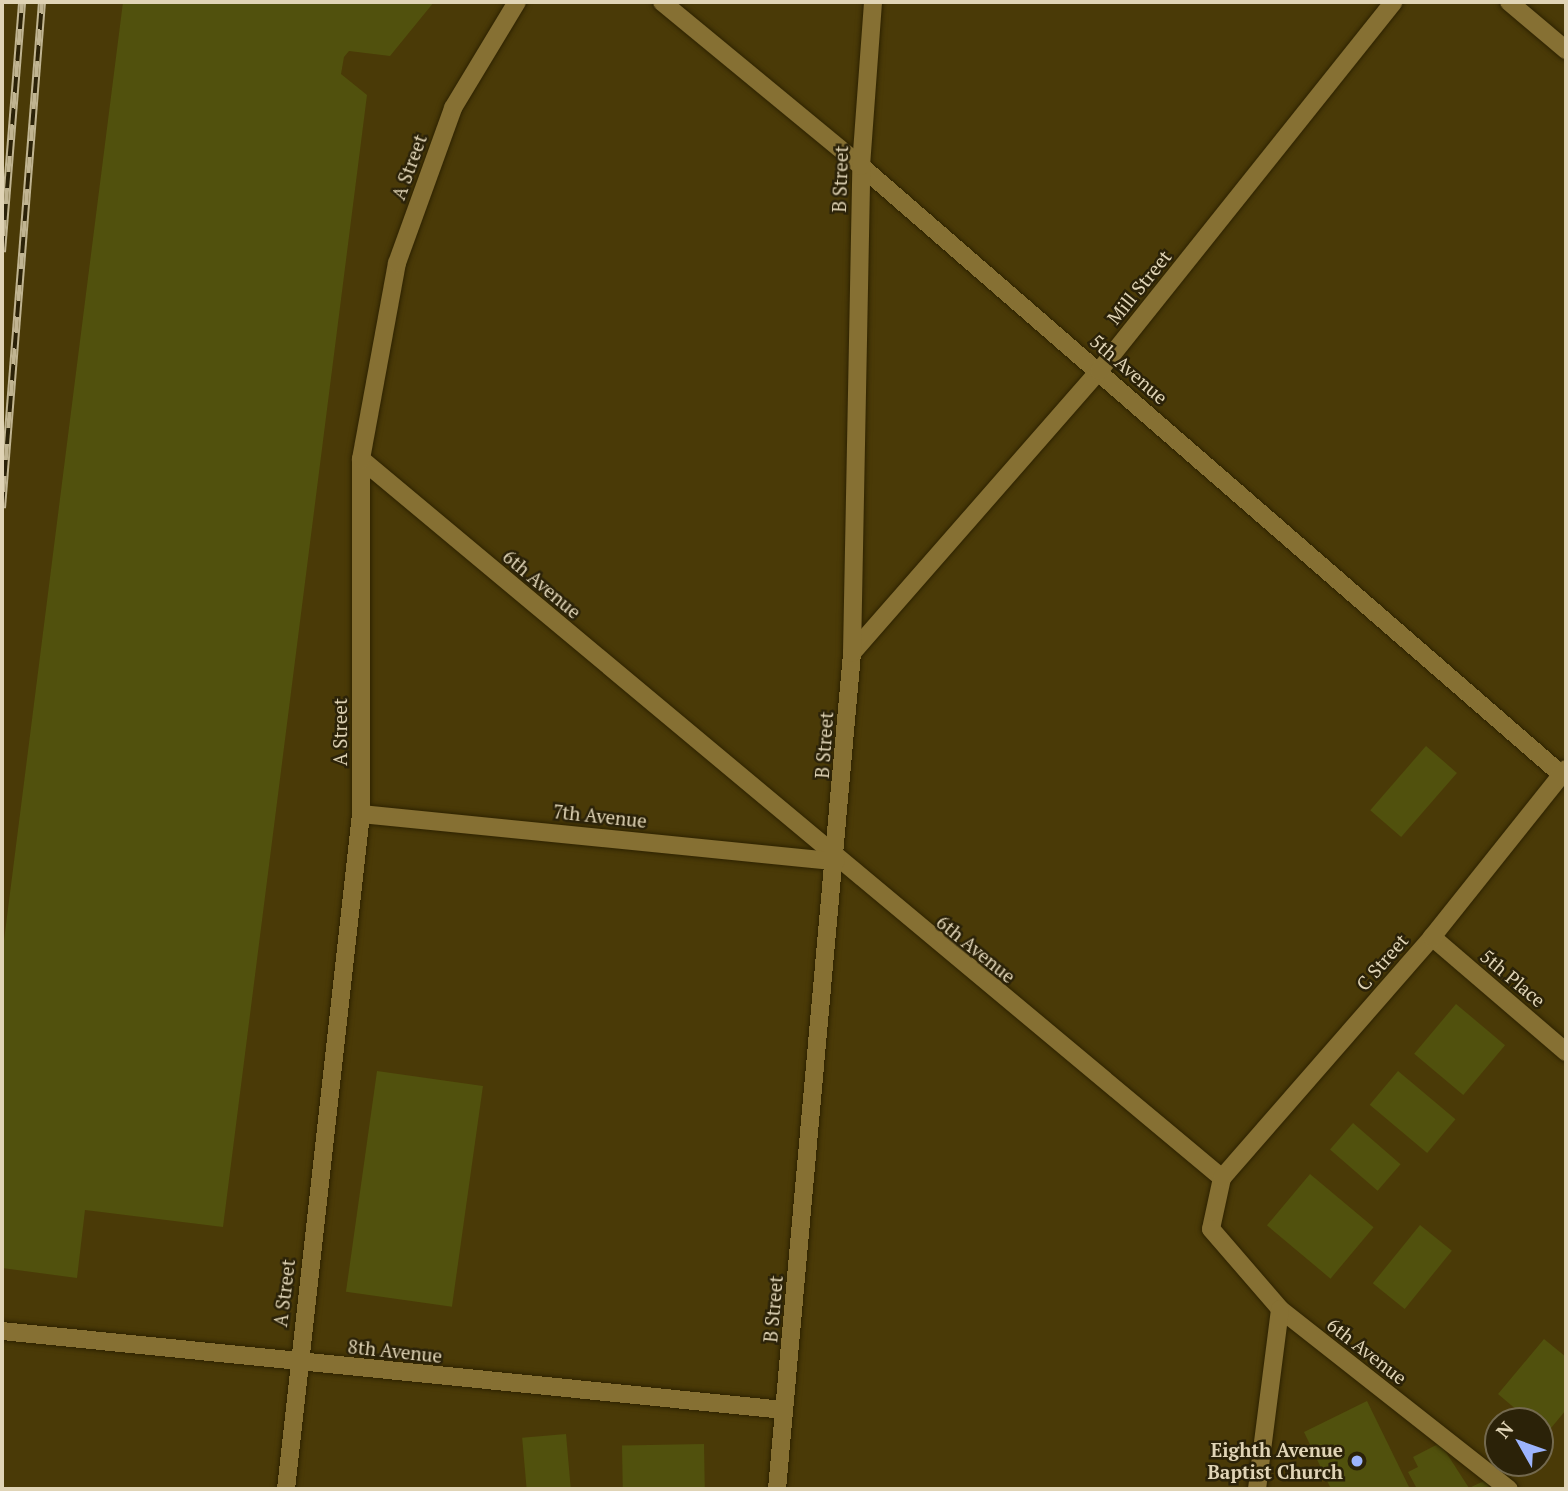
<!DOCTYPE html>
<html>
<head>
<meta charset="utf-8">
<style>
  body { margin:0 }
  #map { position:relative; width:1568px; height:1491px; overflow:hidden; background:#4a3a07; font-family:"PT Serif",serif }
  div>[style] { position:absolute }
  .building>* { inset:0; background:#51510d; transform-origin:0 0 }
  .roads { filter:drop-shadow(0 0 2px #2d2201) drop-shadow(0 0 2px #2d2201) }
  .minor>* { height:18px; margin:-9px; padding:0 9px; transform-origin:9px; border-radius:9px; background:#867033 }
  .rail>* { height:8px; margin-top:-4px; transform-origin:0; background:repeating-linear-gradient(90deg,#2b2208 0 16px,#c0b491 0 32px); box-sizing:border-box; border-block:2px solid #c0b491 }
  .dots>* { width:19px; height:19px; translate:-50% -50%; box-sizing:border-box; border:4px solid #2b2208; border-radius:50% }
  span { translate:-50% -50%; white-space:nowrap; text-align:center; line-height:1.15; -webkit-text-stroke:5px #2b2208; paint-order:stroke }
  .street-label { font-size:19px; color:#e0d4b6 }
  .poi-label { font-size:19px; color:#e0d4b6; font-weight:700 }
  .right { translate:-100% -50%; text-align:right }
  .frame { position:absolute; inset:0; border:4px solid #e0d4b6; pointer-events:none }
  .north { position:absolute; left:1484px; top:1407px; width:70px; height:70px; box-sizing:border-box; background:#2b2208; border:2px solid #73694e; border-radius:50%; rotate:310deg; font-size:19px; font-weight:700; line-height:28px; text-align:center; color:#e0d4b6 }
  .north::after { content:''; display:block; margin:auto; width:24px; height:32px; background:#9cb4fd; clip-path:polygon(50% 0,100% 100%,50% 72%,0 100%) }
</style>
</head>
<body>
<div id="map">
  <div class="building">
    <i style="clip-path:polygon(123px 2px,434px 2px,390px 56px,349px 51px,344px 57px,341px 74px,367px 95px,223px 1227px,85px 1210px,77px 1278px,2px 1268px,2px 956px)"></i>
    <i style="left:1426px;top:746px;width:41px;height:85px;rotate:41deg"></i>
    <i style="left:1456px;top:1004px;width:64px;height:65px;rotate:40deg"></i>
    <i style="left:377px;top:1071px;width:107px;height:223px;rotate:8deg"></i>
    <i style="left:1398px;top:1071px;width:75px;height:44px;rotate:40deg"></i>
    <i style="left:1353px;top:1123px;width:63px;height:35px;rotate:41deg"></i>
    <i style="left:1310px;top:1174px;width:83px;height:67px;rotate:40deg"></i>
    <i style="left:1420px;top:1225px;width:41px;height:75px;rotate:39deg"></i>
    <i style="clip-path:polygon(1544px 1339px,1566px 1357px,1566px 1410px,1546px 1434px,1540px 1421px,1530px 1421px,1498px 1394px)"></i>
    <i style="clip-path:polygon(1367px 1401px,1410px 1489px,1331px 1489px,1304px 1432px)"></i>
    <i style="left:566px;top:1434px;width:55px;height:44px;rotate:85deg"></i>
    <i style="clip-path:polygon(1440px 1443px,1469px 1488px,1486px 1480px,1490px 1489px,1417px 1489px,1408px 1472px,1418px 1467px,1413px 1457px)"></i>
    <i style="left:704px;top:1444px;width:45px;height:82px;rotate:89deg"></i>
  </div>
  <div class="roads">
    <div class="minor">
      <i style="left:662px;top:2px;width:258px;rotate:39.5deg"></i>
      <i style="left:861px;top:166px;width:927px;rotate:40.98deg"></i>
      <i style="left:1509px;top:2px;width:75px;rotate:40.1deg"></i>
      <i style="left:361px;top:459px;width:1122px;rotate:39.86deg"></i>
      <i style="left:1222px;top:1178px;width:52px;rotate:102.2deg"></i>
      <i style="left:1211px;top:1229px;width:106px;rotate:49.2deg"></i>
      <i style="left:1280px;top:1309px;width:291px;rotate:38.2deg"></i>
      <i style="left:852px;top:653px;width:375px;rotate:-48.8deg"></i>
      <i style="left:1099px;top:371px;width:472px;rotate:-51.4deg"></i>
      <i style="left:361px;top:814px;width:477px;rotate:5.7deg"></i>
      <i style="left:1432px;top:937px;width:177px;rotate:40.6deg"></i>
      <i style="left:1222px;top:1178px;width:320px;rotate:-48.9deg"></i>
      <i style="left:1432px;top:937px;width:215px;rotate:-51.4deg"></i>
      <i style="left:2px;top:1331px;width:786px;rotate:5.77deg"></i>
      <i style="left:286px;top:1489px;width:679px;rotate:-83.66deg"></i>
      <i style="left:361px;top:814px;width:355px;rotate:-90deg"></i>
      <i style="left:361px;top:459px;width:199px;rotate:-79.6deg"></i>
      <i style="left:397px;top:263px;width:165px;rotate:-70.1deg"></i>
      <i style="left:453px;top:108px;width:124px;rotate:-58.9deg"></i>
      <i style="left:777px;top:1489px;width:839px;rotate:-84.87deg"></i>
      <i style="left:852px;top:653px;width:487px;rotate:-88.9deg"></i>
      <i style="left:861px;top:166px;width:164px;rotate:-85.8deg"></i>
      <i style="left:1257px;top:1489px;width:181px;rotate:-82.7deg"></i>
    </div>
  </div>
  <div class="rail">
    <i style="left:2px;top:252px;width:251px;rotate:-85.4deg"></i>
    <i style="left:2px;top:508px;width:508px;rotate:-85.48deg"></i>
  </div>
  <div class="dots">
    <i style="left:1357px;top:1461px;background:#9cb4fd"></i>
  </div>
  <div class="street-label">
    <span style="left:409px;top:167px;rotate:-70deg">A Street</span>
    <span style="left:840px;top:179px;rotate:-88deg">B Street</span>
    <span style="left:1139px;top:287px;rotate:-51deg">Mill Street</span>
    <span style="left:1129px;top:369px;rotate:41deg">5th Avenue</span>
    <span style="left:542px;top:584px;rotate:40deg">6th Avenue</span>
    <span style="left:340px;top:732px;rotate:-90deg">A Street</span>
    <span style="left:824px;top:745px;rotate:-86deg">B Street</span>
    <span style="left:600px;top:816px;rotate:6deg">7th Avenue</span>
    <span style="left:976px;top:949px;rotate:39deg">6th Avenue</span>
    <span style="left:1382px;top:962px;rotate:-49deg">C Street</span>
    <span style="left:1513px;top:978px;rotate:40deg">5th Place</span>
    <span style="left:284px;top:1293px;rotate:-83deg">A Street</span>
    <span style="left:773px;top:1309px;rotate:-85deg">B Street</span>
    <span style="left:395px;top:1351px;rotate:6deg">8th Avenue</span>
    <span style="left:1367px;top:1351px;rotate:38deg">6th Avenue</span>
  </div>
  <div class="poi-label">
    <span class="right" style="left:1343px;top:1461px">Eighth Avenue<br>Baptist Church</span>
  </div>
  <div class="frame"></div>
  <div class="north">N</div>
</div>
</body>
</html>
